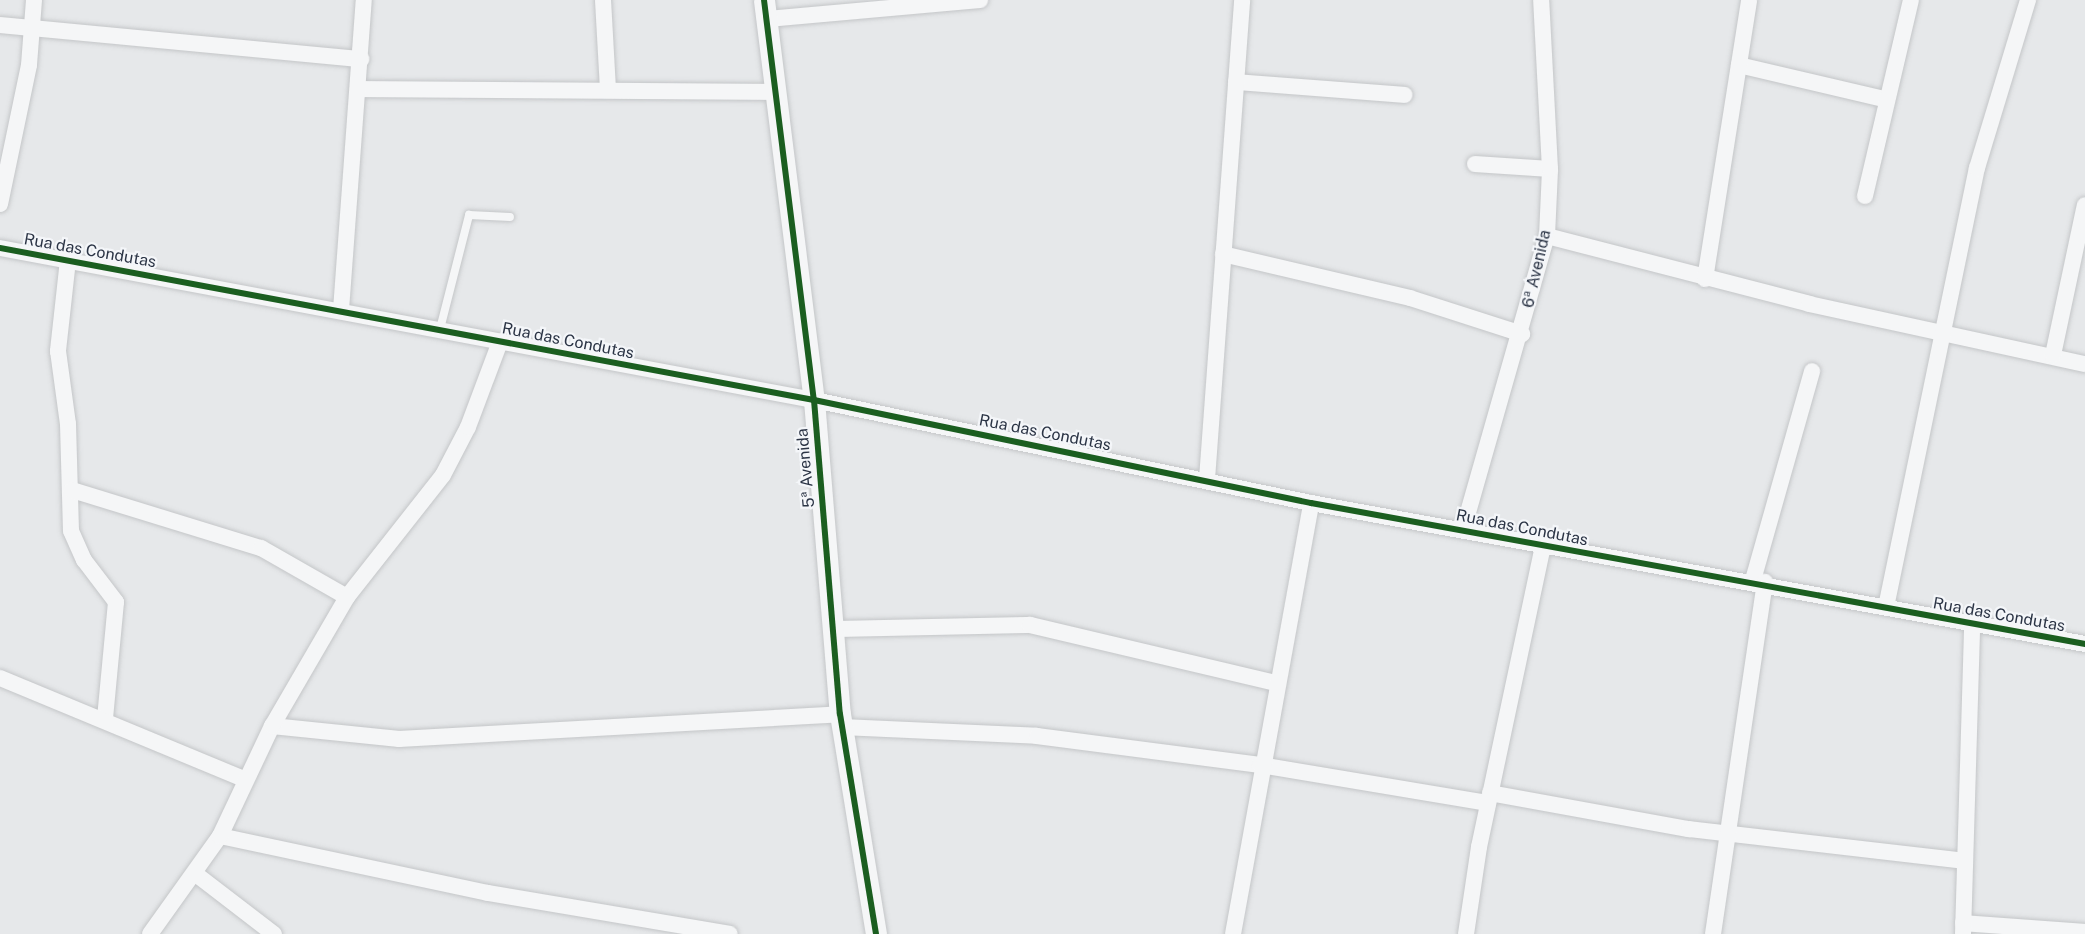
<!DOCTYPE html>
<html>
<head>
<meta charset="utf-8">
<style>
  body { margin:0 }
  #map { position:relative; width:2085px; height:934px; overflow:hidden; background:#e6e8ea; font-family:"Public Sans",sans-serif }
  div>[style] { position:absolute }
  .roads { filter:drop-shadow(0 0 2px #c4c6c8) drop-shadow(0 0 2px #c4c6c8) }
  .service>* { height:8px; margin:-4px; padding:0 4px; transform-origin:4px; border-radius:4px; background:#f5f6f7 }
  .minor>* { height:16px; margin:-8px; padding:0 8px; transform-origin:8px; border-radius:8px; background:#f5f6f7 }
  .tertiary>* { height:21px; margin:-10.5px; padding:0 10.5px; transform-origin:10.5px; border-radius:10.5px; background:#f5f6f7 }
  .cycleway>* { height:6px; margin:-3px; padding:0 3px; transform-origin:3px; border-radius:3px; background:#1b5e20 }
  span { translate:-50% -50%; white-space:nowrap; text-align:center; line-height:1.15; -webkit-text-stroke:4.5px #f4f6f9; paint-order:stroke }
  .street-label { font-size:16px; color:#2b3445 }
</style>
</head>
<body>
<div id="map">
  <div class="roads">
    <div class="service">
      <i style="left:440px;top:329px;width:118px;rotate:-75.7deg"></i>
      <i style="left:469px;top:215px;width:41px;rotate:2.8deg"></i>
    </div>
    <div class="minor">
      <i style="left:603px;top:0;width:90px;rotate:86.8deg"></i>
      <i style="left:767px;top:19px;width:214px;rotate:-5.1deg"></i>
      <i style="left:0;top:25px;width:363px;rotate:5.4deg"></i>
      <i style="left:1739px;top:65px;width:149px;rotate:13.2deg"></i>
      <i style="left:1236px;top:82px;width:169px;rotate:4.4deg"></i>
      <i style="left:359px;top:89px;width:418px;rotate:0.4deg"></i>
      <i style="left:1475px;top:164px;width:75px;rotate:3.8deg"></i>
      <i style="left:1865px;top:196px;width:201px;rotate:-76.8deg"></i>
      <i style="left:0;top:204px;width:142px;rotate:-78.2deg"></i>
      <i style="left:29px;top:65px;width:65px;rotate:-85.6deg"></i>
      <i style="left:1547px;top:236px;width:271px;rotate:14.5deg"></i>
      <i style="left:1809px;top:304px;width:282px;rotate:12.3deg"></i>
      <i style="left:0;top:248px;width:828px;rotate:10.58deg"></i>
      <i style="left:814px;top:400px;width:508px;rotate:11.71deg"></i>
      <i style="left:1311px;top:503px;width:787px;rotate:10.32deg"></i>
      <i style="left:1223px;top:254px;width:192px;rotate:13.2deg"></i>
      <i style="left:1410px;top:298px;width:118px;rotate:17.8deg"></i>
      <i style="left:68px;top:260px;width:92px;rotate:96.3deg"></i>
      <i style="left:58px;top:351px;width:74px;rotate:82.2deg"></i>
      <i style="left:68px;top:424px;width:107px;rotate:88.4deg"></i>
      <i style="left:71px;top:531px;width:32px;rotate:66deg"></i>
      <i style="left:84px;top:560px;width:53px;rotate:52.7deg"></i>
      <i style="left:116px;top:602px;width:118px;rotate:95.4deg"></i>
      <i style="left:1705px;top:279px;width:282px;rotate:-81deg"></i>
      <i style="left:341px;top:310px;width:311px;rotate:-85.8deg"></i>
      <i style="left:2053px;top:355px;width:153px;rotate:-78deg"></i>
      <i style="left:1207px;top:479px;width:480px;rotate:-85.8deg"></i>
      <i style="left:72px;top:490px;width:198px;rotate:17.1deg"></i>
      <i style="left:261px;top:548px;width:99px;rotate:29.7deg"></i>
      <i style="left:1463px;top:530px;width:306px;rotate:-74.1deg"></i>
      <i style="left:1547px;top:236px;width:67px;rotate:-87.4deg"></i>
      <i style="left:1550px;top:169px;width:169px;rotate:-93deg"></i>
      <i style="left:1753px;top:580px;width:217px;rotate:-74.2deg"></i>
      <i style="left:1886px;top:607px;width:448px;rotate:-78.3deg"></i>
      <i style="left:1977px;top:168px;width:176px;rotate:-73.1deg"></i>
      <i style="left:833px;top:629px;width:197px;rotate:-1.2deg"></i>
      <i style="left:1030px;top:625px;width:252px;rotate:13.3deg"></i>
      <i style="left:0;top:678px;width:264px;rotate:22.5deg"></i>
      <i style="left:272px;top:726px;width:128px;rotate:5.8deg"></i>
      <i style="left:399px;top:739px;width:442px;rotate:-3.2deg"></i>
      <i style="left:842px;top:727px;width:195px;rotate:2.6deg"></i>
      <i style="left:1037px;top:736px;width:225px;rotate:7.4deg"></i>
      <i style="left:1260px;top:765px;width:231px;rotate:9.5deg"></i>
      <i style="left:1490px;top:793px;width:202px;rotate:10.3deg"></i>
      <i style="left:1689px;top:829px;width:277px;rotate:6.6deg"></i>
      <i style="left:220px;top:836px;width:274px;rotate:12deg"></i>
      <i style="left:488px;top:893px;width:245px;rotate:9.6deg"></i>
      <i style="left:197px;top:875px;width:97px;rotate:37.5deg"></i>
      <i style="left:1963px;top:923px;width:122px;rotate:4.2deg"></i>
      <i style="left:150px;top:934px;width:120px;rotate:-54.5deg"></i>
      <i style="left:220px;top:836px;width:122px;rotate:-64.7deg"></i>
      <i style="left:272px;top:726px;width:149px;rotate:-59.8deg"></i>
      <i style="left:347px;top:597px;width:155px;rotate:-51.8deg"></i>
      <i style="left:443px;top:475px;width:54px;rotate:-62.5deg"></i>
      <i style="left:468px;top:427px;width:91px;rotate:-69.4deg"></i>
      <i style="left:1233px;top:934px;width:438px;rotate:-79.7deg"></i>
      <i style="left:1466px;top:934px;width:88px;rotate:-81.5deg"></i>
      <i style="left:1479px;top:847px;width:307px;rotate:-78deg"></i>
      <i style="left:1713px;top:934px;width:356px;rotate:-81.6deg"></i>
      <i style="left:1963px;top:934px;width:308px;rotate:-88.3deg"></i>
    </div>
    <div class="tertiary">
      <i style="left:764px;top:0;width:403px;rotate:82.9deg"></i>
      <i style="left:814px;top:400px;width:315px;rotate:85.3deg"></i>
      <i style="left:840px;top:714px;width:223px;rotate:80.7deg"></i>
    </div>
  </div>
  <div class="cycleway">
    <i style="left:764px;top:0;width:403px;rotate:82.9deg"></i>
    <i style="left:814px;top:400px;width:315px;rotate:85.3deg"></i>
    <i style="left:840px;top:714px;width:223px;rotate:80.7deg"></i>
    <i style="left:0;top:248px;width:828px;rotate:10.58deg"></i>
    <i style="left:814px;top:400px;width:508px;rotate:11.71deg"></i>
    <i style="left:1311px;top:503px;width:787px;rotate:10.32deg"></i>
  </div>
  <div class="street-label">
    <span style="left:90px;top:251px;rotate:10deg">Rua das Condutas</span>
    <span style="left:1537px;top:269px;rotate:-77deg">6ª Avenida</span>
    <span style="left:568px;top:341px;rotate:11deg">Rua das Condutas</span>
    <span style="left:1045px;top:433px;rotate:11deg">Rua das Condutas</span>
    <span style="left:806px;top:468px;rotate:-95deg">5ª Avenida</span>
    <span style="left:1522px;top:528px;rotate:11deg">Rua das Condutas</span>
    <span style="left:1999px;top:615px;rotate:10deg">Rua das Condutas</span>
  </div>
</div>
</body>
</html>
